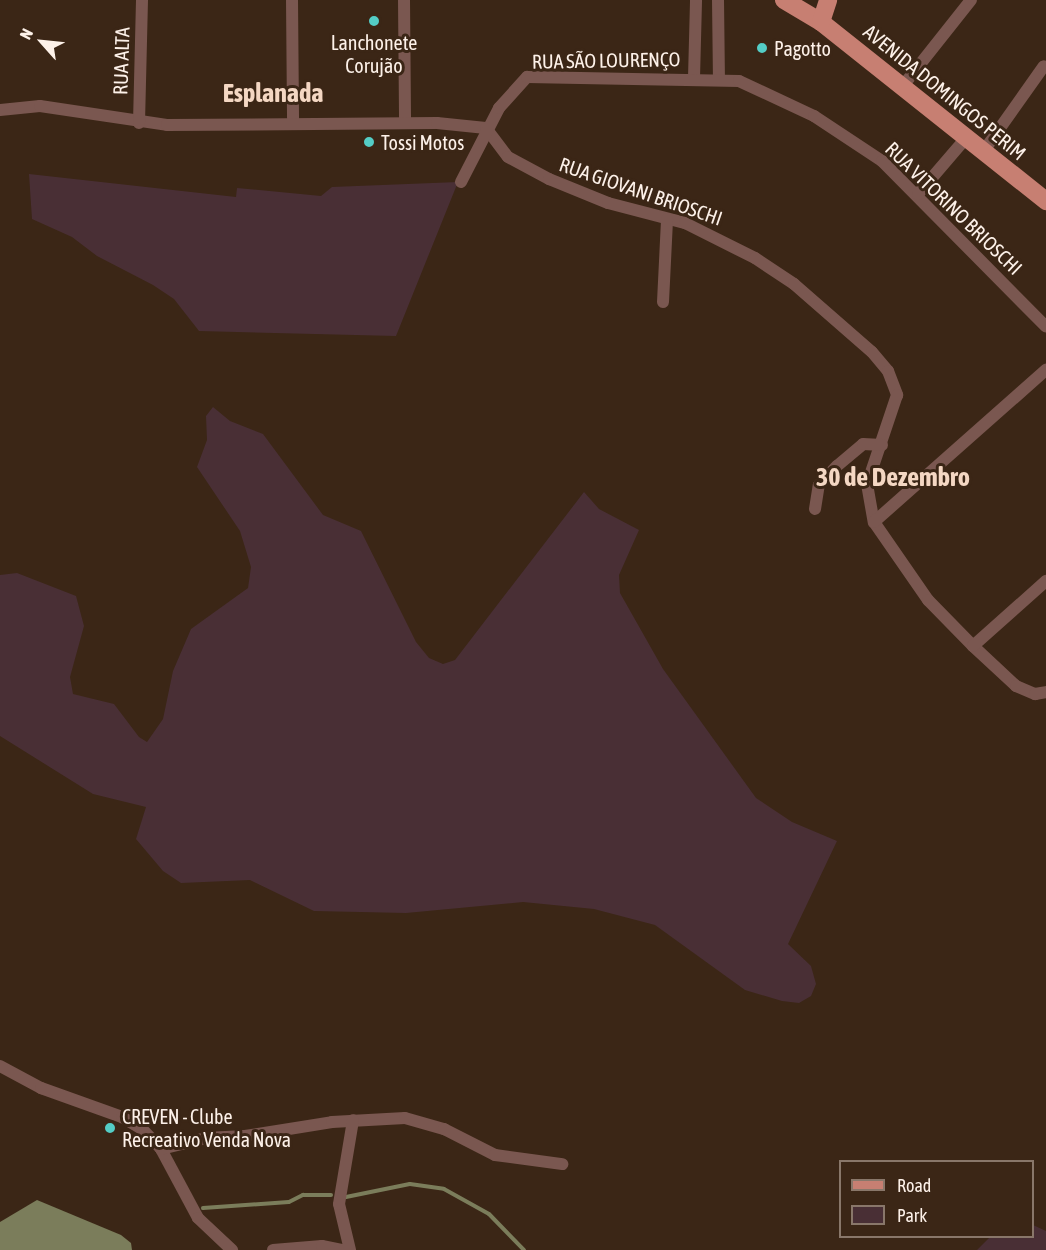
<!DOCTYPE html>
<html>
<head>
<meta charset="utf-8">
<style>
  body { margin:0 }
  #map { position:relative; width:1046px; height:1250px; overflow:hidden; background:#3b2616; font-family:"Asap Condensed",sans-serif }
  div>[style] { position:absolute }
  .green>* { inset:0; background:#492f35 }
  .water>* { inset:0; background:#7b7d5b }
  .stream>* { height:4px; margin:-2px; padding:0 2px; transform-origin:2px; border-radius:2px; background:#7b7d5b }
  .street>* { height:12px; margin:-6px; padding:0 6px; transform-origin:6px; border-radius:6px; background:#7a5750 }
  .primary>* { height:18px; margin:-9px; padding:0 9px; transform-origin:9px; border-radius:9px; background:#c77f72 }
  .dots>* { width:16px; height:16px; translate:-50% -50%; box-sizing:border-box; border:3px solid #3b2616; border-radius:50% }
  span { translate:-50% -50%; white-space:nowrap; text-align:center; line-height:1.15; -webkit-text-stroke:6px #3b2616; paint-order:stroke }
  .poi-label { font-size:20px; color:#fdf1e9 }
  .left { translate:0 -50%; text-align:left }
  .street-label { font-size:20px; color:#fdf1e9 }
  .district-label { font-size:26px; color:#f4d7c3; font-weight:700 }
  .legend { position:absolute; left:839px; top:1160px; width:195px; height:78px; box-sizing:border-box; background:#3b2616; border:2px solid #89776a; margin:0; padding:8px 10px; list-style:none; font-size:18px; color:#fdf1e9 }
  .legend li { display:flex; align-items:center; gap:12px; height:30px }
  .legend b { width:30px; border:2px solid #89776a }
  .north { position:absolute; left:12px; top:12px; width:60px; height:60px; -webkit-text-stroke:4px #3b2616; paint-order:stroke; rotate:297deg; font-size:16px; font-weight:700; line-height:24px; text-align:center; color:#fdf1e9 }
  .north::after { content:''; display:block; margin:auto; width:21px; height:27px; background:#fdf1e9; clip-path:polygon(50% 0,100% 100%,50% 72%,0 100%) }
</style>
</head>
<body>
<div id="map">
  <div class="green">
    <i style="clip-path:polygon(29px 174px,236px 197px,237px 188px,321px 196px,332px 187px,458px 182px,396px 336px,199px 331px,174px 299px,153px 285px,97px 256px,72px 237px,32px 219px)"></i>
    <i style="clip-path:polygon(213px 407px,230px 421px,263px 434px,323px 515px,361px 531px,416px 642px,429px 658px,443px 664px,455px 660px,584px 492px,599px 509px,639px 530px,619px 575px,620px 593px,663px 669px,756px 798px,792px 822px,837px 841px,788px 944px,811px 966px,816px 984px,811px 996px,799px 1003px,782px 1001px,745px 990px,655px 925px,594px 909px,523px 902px,406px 913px,314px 911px,250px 880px,181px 883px,163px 871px,136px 839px,146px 807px,93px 794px,0 736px,0 575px,17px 573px,76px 596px,84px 626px,70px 677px,73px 694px,114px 704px,139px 737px,147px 742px,163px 719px,173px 671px,191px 629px,248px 588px,251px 567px,240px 531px,197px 467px,207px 440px,206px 416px)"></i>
    <i style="clip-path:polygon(1033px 1225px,1046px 1231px,1046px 1250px,977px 1250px,990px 1237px,1032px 1236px)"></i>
  </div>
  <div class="water">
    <i style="clip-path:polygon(37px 1200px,121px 1235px,131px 1243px,132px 1250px,0 1250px,0 1222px)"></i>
  </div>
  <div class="stream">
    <i style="left:346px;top:1197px;width:65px;rotate:-11.5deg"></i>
    <i style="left:410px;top:1184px;width:34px;rotate:8deg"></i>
    <i style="left:444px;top:1189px;width:51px;rotate:29.1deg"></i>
    <i style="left:489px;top:1214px;width:50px;rotate:45.8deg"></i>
    <i style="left:203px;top:1208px;width:86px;rotate:-4deg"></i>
    <i style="left:289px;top:1202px;width:16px;rotate:-27deg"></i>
    <i style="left:303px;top:1195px;width:28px"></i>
  </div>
  <div class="street">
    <i style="left:292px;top:0;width:124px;rotate:89.5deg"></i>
    <i style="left:404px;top:0;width:123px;rotate:89.5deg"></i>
    <i style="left:718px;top:0;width:79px;rotate:89.3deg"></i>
    <i style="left:694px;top:78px;width:78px;rotate:-88.5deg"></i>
    <i style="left:902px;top:87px;width:111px;rotate:-51.6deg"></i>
    <i style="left:0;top:110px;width:40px;rotate:-5.7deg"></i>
    <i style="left:40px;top:106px;width:128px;rotate:8.5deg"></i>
    <i style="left:167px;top:125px;width:270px;rotate:-0.4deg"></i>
    <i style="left:437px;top:123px;width:49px;rotate:5.8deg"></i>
    <i style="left:139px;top:123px;width:123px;rotate:-88.6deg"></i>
    <i style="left:486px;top:128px;width:36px;rotate:53deg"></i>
    <i style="left:508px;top:157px;width:47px;rotate:28.2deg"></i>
    <i style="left:549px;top:179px;width:64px;rotate:22.1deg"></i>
    <i style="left:608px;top:203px;width:80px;rotate:14.6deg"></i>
    <i style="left:685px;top:223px;width:78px;rotate:26.6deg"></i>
    <i style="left:755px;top:258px;width:47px;rotate:33.7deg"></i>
    <i style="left:794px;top:284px;width:103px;rotate:41.1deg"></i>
    <i style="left:872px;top:352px;width:25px;rotate:50deg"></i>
    <i style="left:888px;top:371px;width:26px;rotate:69deg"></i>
    <i style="left:897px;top:395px;width:94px;rotate:108.6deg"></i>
    <i style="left:867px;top:484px;width:39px;rotate:80deg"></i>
    <i style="left:874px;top:522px;width:95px;rotate:55.3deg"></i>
    <i style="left:928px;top:600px;width:64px;rotate:45.6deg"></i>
    <i style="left:973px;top:646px;width:59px;rotate:42.9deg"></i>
    <i style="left:1016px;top:686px;width:21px;rotate:23deg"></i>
    <i style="left:1035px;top:694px;width:11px;rotate:-10deg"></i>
    <i style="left:983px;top:152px;width:105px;rotate:-54.7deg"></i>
    <i style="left:461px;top:182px;width:83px;rotate:-62.8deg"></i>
    <i style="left:499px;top:108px;width:42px;rotate:-47.9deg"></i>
    <i style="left:527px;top:77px;width:212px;rotate:1.1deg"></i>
    <i style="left:739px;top:81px;width:83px;rotate:25deg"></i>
    <i style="left:814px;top:116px;width:82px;rotate:33.5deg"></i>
    <i style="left:882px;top:161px;width:233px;rotate:45.3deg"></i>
    <i style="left:918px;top:194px;width:74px;rotate:-49.4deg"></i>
    <i style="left:663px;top:302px;width:83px;rotate:-87.2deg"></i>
    <i style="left:815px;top:509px;width:24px;rotate:-81deg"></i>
    <i style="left:819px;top:485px;width:26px;rotate:-47deg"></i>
    <i style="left:837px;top:466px;width:34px;rotate:-40deg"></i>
    <i style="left:863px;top:444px;width:19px;rotate:3deg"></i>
    <i style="left:874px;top:522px;width:230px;rotate:-41.5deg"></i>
    <i style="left:973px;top:646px;width:98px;rotate:-41.7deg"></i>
    <i style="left:0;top:1066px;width:47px;rotate:28.2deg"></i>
    <i style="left:41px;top:1088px;width:86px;rotate:19.7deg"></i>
    <i style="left:122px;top:1117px;width:23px;rotate:31deg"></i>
    <i style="left:142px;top:1129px;width:28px;rotate:46deg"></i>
    <i style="left:161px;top:1149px;width:78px;rotate:61.8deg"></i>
    <i style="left:198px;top:1218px;width:47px;rotate:43.3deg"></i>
    <i style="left:161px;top:1149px;width:46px;rotate:-13.7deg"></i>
    <i style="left:206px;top:1138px;width:39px;rotate:-3deg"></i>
    <i style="left:245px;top:1136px;width:88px;rotate:-9.1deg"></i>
    <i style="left:332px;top:1122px;width:73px;rotate:-3.1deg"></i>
    <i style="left:405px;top:1118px;width:41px;rotate:15.8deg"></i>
    <i style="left:444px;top:1129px;width:57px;rotate:27deg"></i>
    <i style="left:495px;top:1155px;width:68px;rotate:7.7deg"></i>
    <i style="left:273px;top:1250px;width:49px;rotate:-4.7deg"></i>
    <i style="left:322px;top:1246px;width:20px;rotate:11deg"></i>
    <i style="left:350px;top:1250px;width:47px;rotate:-103.4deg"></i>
    <i style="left:339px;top:1204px;width:85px;rotate:-80.5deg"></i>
  </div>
  <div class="primary">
    <i style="left:784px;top:0;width:43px;rotate:30.7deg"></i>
    <i style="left:821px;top:22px;width:288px;rotate:38.5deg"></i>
    <i style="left:821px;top:22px;width:23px;rotate:-72deg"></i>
  </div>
  <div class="dots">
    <i style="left:374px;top:21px;background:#54cdc6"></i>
    <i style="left:762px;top:48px;background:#54cdc6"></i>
    <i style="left:369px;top:142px;background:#54cdc6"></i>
    <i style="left:110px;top:1128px;background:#54cdc6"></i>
  </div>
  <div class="poi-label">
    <span style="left:374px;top:54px">Lanchonete<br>Corujão</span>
    <span class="left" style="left:774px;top:48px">Pagotto</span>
    <span class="left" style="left:381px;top:142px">Tossi Motos</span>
    <span class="left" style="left:122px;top:1128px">CREVEN - Clube<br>Recreativo Venda Nova</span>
  </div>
  <div class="street-label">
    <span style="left:606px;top:60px;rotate:-1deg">RUA SÃO LOURENÇO</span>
    <span style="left:121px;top:61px;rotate:-88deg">RUA ALTA</span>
    <span style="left:945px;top:92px;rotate:39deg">AVENIDA DOMINGOS PERIM</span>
    <span style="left:641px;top:191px;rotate:19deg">RUA GIOVANI BRIOSCHI</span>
    <span style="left:954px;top:208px;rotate:44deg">RUA VITORINO BRIOSCHI</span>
  </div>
  <div class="district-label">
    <span style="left:273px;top:94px">Esplanada</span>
    <span style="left:893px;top:478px">30 de Dezembro</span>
  </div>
  <ul class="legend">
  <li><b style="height:8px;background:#c77f72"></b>Road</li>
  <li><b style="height:16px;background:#492f35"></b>Park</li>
  </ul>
  <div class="north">N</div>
</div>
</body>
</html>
